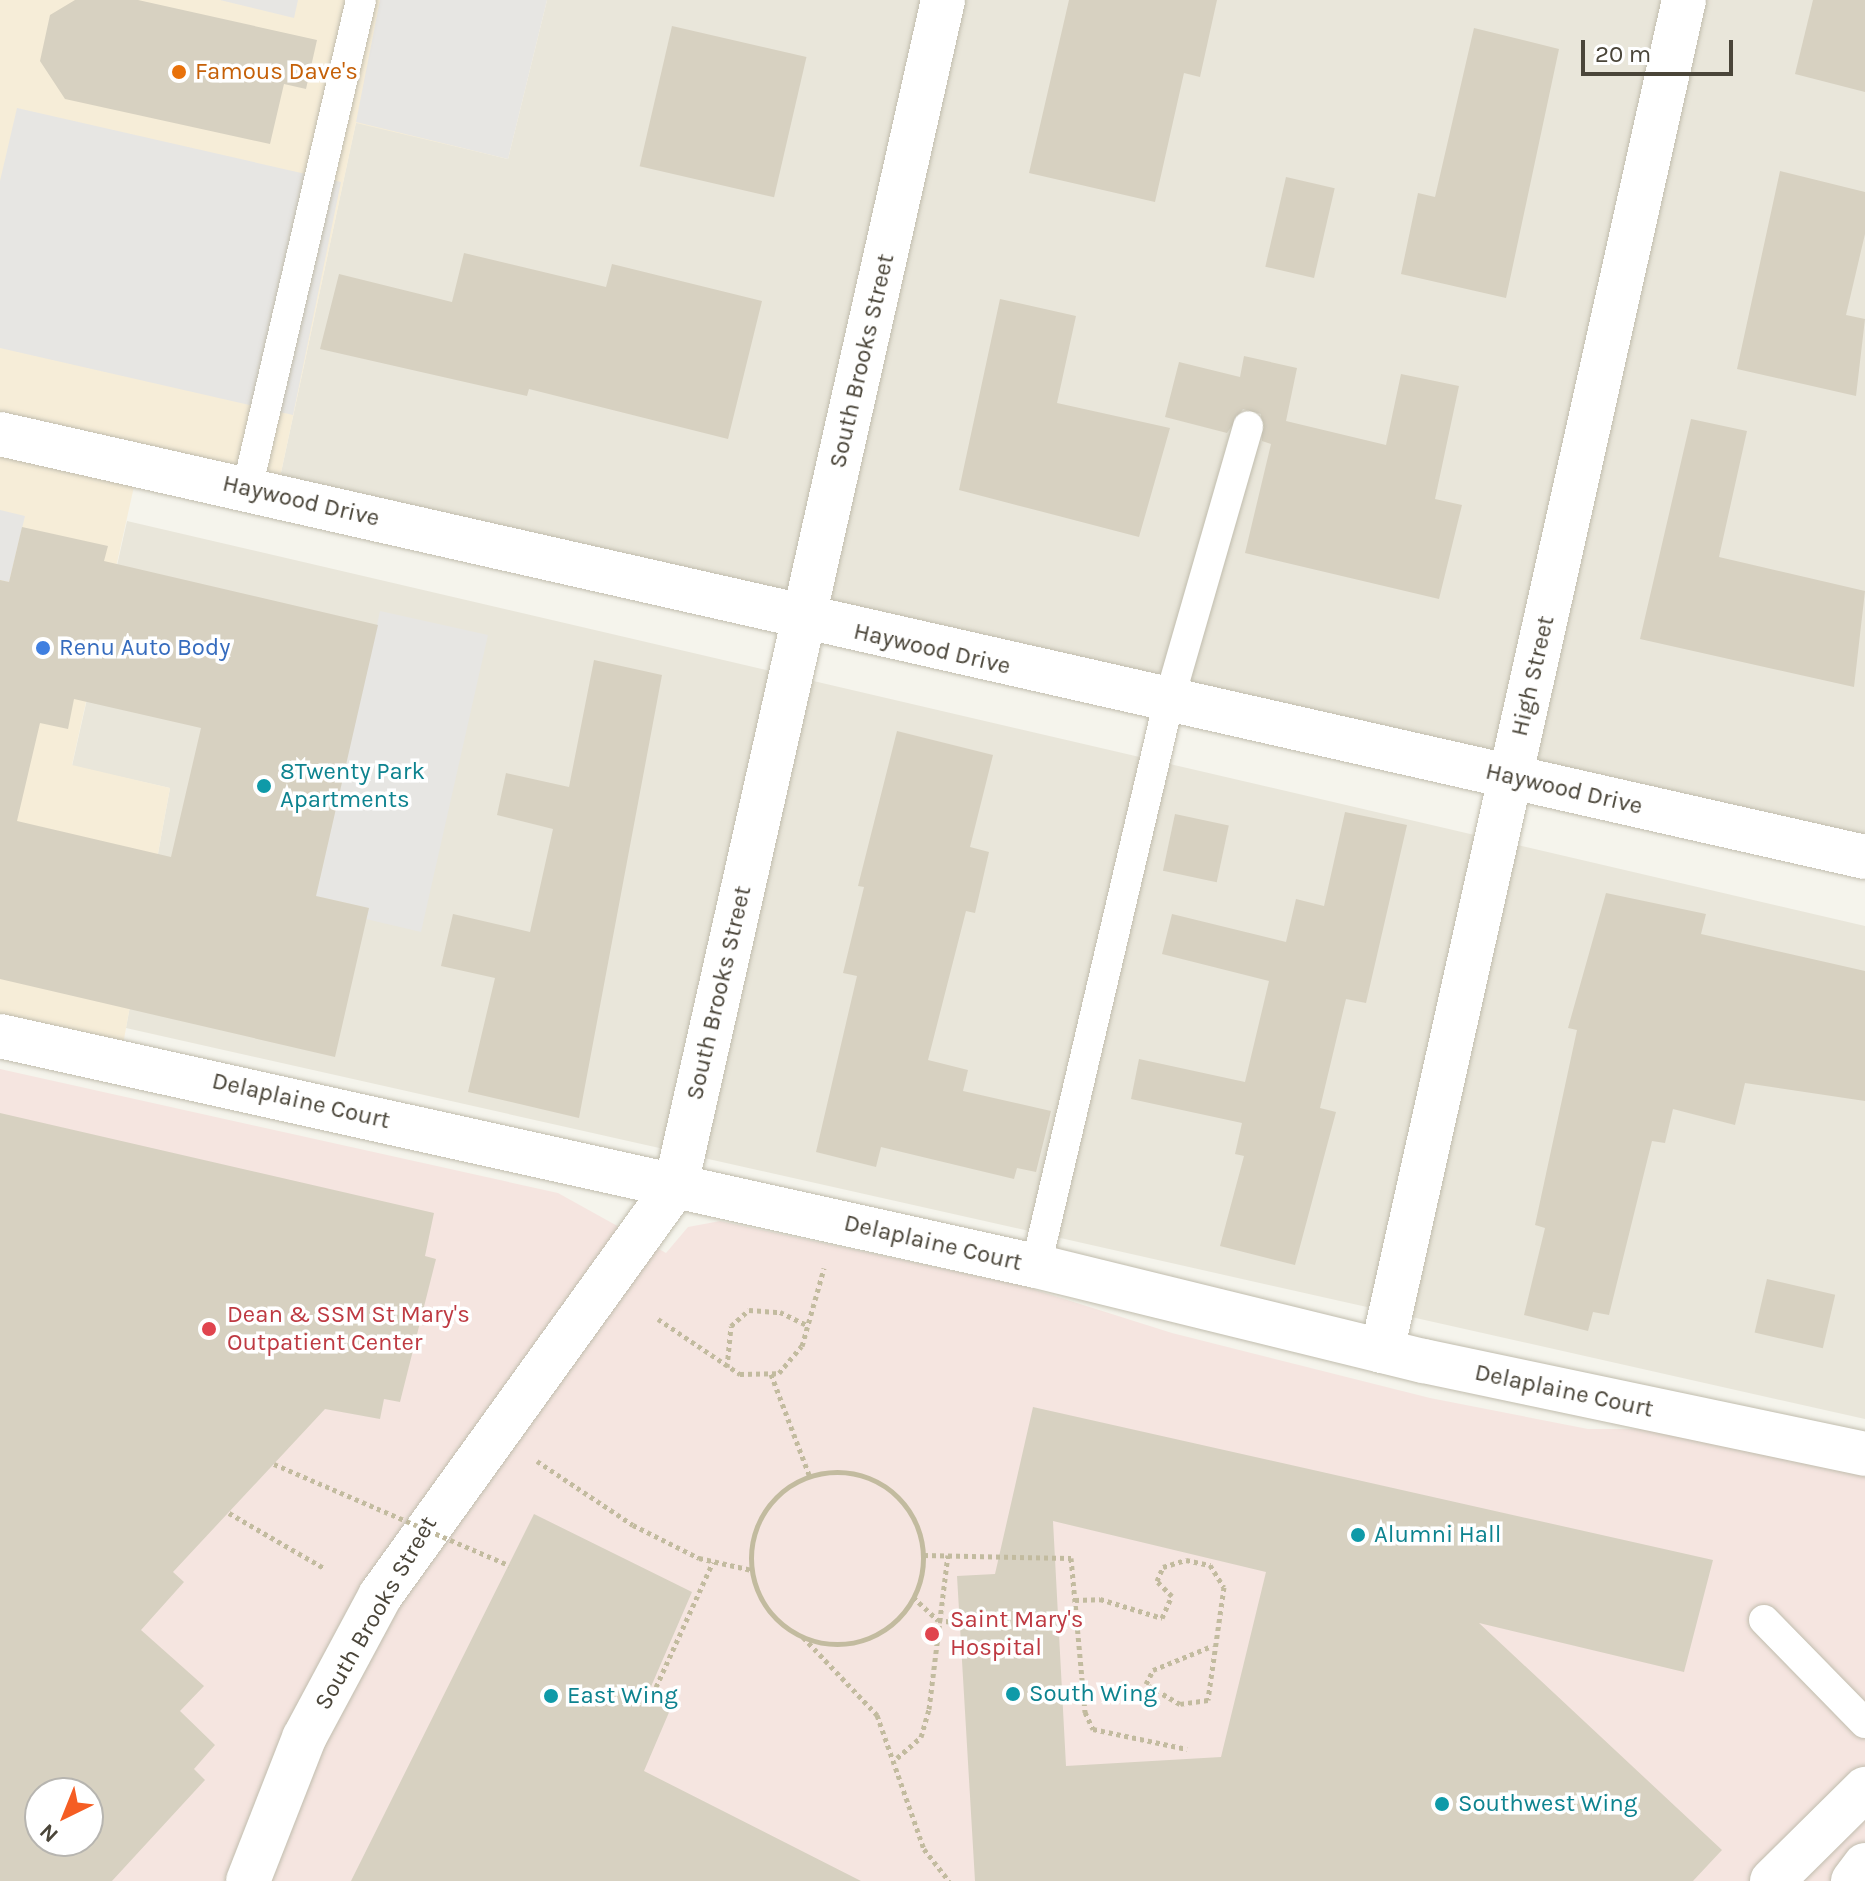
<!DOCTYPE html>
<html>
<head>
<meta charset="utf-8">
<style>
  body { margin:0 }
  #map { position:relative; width:1865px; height:1881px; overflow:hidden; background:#f5f4ec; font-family:Karla,sans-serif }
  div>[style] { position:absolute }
  .residential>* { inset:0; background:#e9e6da }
  .commercial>* { inset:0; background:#f6edd8 }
  .medical>* { inset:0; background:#f5e5e0 }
  .parking>* { inset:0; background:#e7e6e3 }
  .building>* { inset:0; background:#d7d1c1; transform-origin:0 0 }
  .path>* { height:5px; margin-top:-2.5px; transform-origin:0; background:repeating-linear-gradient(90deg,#c2bb9f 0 4px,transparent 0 8px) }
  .path>.ring { margin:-2.5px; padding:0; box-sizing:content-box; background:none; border:5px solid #c2bb9f; border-radius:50% }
  .roads { filter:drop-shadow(0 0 2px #c1bdae) drop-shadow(0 0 2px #c1bdae) }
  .service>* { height:30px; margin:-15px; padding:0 15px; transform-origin:15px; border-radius:15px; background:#fff }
  .minor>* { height:44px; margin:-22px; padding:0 22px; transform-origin:22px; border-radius:22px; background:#fff }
  .tertiary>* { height:44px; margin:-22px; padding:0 22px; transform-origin:22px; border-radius:22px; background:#fff }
  .path-bridge>* { height:5px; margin-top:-2.5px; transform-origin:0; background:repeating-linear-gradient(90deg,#c2bb9f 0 4px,transparent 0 8px) }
  .dots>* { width:22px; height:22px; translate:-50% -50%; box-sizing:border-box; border:4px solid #fff; border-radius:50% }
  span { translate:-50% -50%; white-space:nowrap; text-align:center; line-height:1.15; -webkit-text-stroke:7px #fff; paint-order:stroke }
  .food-label { font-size:24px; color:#c56008 }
  .left { translate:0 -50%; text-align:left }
  .street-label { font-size:24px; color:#4a4539 }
  .shop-label { font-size:24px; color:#366cbe }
  .culture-label { font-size:24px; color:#0d838f }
  .health-label { font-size:24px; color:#be3a42 }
  .north { position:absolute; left:24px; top:1777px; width:80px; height:80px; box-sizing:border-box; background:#fff; border:2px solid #b7b5b0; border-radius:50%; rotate:223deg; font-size:22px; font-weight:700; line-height:32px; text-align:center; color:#4a4539 }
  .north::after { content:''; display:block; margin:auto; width:28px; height:36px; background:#f55d23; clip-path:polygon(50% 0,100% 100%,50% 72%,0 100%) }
  .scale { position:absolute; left:1581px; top:40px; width:152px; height:36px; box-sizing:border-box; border:4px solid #4a4539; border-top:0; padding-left:10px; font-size:24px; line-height:28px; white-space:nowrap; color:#4a4539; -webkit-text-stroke:6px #fff; paint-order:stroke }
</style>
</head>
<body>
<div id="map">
  <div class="residential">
    <i style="clip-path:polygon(547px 0,1865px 0,1865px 857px,276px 496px,356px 122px,508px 159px)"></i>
    <i style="clip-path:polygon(127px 521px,1865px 926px,1865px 1419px,126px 1028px,170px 788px,72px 766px)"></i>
  </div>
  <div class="commercial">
    <i style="clip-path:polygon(0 0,547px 0,508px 159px,356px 123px,276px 496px,139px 464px,72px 765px,170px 788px,120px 1061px,0 1036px)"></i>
  </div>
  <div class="medical">
    <i style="clip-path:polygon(evenodd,0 1069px,558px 1193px,666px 1253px,688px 1227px,720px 1221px,1023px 1286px,1172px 1333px,1430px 1398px,1588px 1429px,1655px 1429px,1865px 1474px,1865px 1881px,0 1881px,0 1069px,40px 1793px,88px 1793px,88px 1841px,40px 1841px,40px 1793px)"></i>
  </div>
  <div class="parking">
    <i style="clip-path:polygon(220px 0,298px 0,294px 18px)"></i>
    <i style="clip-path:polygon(380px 0,547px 0,508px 159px,356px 122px)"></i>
    <i style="clip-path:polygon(17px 108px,341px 182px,293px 415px,0 348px,0 181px)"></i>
    <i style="clip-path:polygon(0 510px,25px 516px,9px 582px,0 580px)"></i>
    <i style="clip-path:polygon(380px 611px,488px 635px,421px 932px,366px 919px,369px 908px,316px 896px)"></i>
  </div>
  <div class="building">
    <i style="clip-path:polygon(75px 0,138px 0,317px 40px,306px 89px,284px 84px,270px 144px,65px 99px,40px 61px,50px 15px)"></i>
    <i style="clip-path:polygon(1069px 0,1217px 0,1200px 77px,1184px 73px,1155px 202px,1029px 173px)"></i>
    <i style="clip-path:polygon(1813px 0,1865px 0,1865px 92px,1795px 74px)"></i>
    <i style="left:672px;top:26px;width:138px;height:144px;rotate:13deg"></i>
    <i style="clip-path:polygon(1474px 28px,1559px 49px,1506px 298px,1401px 274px,1418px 193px,1435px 197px)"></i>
    <i style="clip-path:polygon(1780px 171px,1865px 192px,1865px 234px,1846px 315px,1865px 319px,1856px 396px,1737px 369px)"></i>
    <i style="left:1286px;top:177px;width:50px;height:92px;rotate:13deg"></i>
    <i style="clip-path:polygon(464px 253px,606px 287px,612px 264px,762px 301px,728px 439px,529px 389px,527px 396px,320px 349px,339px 274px,452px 302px)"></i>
    <i style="clip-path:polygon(1000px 299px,1076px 316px,1057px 403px,1170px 428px,1139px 537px,959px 490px)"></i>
    <i style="clip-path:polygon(1244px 356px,1297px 368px,1286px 421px,1386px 445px,1401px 374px,1459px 386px,1435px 499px,1462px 505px,1439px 599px,1245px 553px,1271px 444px,1262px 441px,1261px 414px,1243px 409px,1227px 433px,1165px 417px,1179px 362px,1240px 377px)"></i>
    <i style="clip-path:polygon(1691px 419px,1747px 431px,1719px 557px,1865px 591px,1854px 687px,1640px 639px)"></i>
    <i style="clip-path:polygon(evenodd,22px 527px,108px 546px,104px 561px,378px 625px,316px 896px,369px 908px,335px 1057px,0 979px,0 580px,9px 582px,22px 527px,74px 699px,201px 728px,171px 857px,17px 821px,40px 723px,68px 729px,74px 699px)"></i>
    <i style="clip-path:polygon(594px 660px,662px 675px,579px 1118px,468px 1092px,495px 978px,441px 966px,453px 914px,530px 932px,553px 829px,497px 815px,506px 773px,569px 787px)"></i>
    <i style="clip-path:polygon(897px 731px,993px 755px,970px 847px,989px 852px,975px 913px,966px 911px,928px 1060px,968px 1070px,963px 1091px,1051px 1111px,1036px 1172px,1017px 1168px,1014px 1179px,881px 1147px,876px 1167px,816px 1152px,857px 976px,843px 973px,864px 887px,858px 886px)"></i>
    <i style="clip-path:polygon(1345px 812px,1407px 825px,1366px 1003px,1346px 999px,1320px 1108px,1336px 1112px,1295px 1265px,1220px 1246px,1244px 1156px,1235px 1154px,1242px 1123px,1131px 1099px,1139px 1059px,1245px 1082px,1269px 981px,1162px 954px,1172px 914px,1286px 942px,1296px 899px,1324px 906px)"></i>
    <i style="left:1175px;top:814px;width:55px;height:58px;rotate:12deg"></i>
    <i style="clip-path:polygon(1606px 893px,1706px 914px,1701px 934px,1865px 971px,1865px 1101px,1745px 1083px,1735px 1125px,1673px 1109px,1665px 1143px,1652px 1141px,1609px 1315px,1593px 1312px,1588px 1331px,1524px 1315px,1545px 1228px,1535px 1225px,1577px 1030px,1568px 1028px)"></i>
    <i style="clip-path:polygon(evenodd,0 1113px,434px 1213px,425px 1256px,436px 1259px,400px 1402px,384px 1399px,380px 1419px,325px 1409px,173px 1572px,184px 1582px,141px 1630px,204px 1686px,180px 1711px,215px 1745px,194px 1769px,205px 1780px,112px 1881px,0 1881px,0 1113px,40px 1793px,88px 1793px,88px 1841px,40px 1841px,40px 1793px)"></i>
    <i style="left:1767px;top:1279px;width:70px;height:55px;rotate:13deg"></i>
    <i style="clip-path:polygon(evenodd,1033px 1407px,1713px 1560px,1684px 1672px,1479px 1623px,1722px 1850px,1693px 1881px,975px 1881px,957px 1576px,995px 1574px,1033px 1407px,1053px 1521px,1266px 1572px,1221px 1757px,1066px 1766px,1053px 1521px)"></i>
    <i style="clip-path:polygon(534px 1514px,692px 1592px,650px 1689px,673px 1703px,644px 1771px,861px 1881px,351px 1881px)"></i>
  </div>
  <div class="path">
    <i style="left:658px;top:1319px;width:99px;rotate:33.9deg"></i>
    <i style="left:740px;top:1374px;width:39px;rotate:-1deg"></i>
    <i style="left:779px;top:1373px;width:35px;rotate:-50deg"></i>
    <i style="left:802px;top:1346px;width:81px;rotate:-74.2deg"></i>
    <i style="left:727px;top:1367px;width:41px;rotate:-84.4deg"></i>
    <i style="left:731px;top:1326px;width:24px;rotate:-42deg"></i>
    <i style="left:749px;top:1310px;width:31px;rotate:4deg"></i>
    <i style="left:780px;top:1312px;width:32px;rotate:26deg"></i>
    <i style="left:771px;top:1374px;width:110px;rotate:69.3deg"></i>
    <i style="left:537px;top:1461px;width:115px;rotate:33.7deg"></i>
    <i style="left:633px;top:1525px;width:74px;rotate:26.6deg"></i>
    <i style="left:699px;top:1558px;width:54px;rotate:12.8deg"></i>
    <i class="ring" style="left:751px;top:1472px;width:167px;height:167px"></i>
    <i style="left:229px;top:1513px;width:110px;rotate:30.1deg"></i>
    <i style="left:924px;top:1555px;width:147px;rotate:1.2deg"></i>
    <i style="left:1071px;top:1558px;width:155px;rotate:84.8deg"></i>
    <i style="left:1085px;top:1712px;width:19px;rotate:65deg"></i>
    <i style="left:1093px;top:1729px;width:96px;rotate:12deg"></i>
    <i style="left:913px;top:1597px;width:34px;rotate:43deg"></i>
    <i style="left:938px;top:1620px;width:22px;rotate:8deg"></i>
    <i style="left:1075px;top:1600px;width:25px;rotate:-2deg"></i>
    <i style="left:1100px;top:1599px;width:65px;rotate:17deg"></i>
    <i style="left:1162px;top:1618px;width:24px;rotate:-66deg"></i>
    <i style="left:1172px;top:1596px;width:21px;rotate:-135deg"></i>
    <i style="left:1157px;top:1581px;width:15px;rotate:-67deg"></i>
    <i style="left:1163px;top:1567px;width:24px;rotate:-17deg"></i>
    <i style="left:1186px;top:1560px;width:25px;rotate:12deg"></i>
    <i style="left:1210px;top:1565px;width:26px;rotate:58deg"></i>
    <i style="left:1224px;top:1587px;width:114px;rotate:98.1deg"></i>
    <i style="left:1208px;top:1700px;width:28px;rotate:172deg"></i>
    <i style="left:1180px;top:1704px;width:39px;rotate:-150deg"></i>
    <i style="left:1146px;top:1684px;width:16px;rotate:-63deg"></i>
    <i style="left:1153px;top:1670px;width:64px;rotate:-22.1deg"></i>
    <i style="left:803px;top:1637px;width:108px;rotate:46.5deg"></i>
    <i style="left:877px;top:1715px;width:142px;rotate:70.7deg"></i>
    <i style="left:924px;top:1849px;width:41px;rotate:52deg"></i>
    <i style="left:656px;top:1687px;width:137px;rotate:-65.5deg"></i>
    <i style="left:897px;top:1758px;width:32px;rotate:-41deg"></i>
    <i style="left:921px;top:1737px;width:29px;rotate:-74deg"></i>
    <i style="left:929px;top:1709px;width:155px;rotate:-83deg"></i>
  </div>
  <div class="roads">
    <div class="service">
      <i style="left:247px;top:489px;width:502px;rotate:-76.88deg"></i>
      <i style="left:1036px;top:1266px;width:577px;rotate:-76.78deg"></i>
      <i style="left:1168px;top:704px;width:289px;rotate:-73.9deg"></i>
      <i style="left:1764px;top:1620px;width:144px;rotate:45.6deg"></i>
    </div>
    <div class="minor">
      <i style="left:0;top:1036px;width:1061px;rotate:12.52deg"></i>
      <i style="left:1036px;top:1266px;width:399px;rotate:13.8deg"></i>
      <i style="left:1424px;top:1361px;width:451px;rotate:11.9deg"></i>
      <i style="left:1382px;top:1351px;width:1384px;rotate:-77.4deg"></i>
      <i style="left:248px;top:1881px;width:154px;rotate:-68.6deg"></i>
      <i style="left:304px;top:1738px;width:161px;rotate:-61.8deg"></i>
      <i style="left:380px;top:1596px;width:506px;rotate:-54.24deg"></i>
      <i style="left:676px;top:1185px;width:1215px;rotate:-77.3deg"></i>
    </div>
    <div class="tertiary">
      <i style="left:0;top:434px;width:1912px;rotate:12.78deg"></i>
      <i style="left:1772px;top:1881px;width:131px;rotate:-44.7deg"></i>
      <i style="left:1853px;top:1881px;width:20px;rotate:-53deg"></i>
    </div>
  </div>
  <div class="path-bridge">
    <i style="left:274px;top:1464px;width:256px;rotate:23.3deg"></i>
  </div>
  <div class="dots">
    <i style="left:179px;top:72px;background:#e8710a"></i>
    <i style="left:43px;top:648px;background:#3f7fe0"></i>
    <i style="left:264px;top:786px;background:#0f9aa8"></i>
    <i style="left:209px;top:1329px;background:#e0444e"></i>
    <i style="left:1358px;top:1535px;background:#0f9aa8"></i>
    <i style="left:932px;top:1634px;background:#e0444e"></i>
    <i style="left:1013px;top:1694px;background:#0f9aa8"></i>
    <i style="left:551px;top:1696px;background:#0f9aa8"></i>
    <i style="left:1442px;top:1804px;background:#0f9aa8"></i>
  </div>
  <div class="food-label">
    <span class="left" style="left:195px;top:72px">Famous Dave's</span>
  </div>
  <div class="street-label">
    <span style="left:862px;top:361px;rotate:-77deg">South Brooks Street</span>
    <span style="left:301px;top:501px;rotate:13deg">Haywood Drive</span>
    <span style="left:932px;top:649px;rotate:13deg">Haywood Drive</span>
    <span style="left:1533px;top:676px;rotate:-77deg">High Street</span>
    <span style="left:1564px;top:789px;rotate:13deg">Haywood Drive</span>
    <span style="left:719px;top:993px;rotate:-77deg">South Brooks Street</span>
    <span style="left:301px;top:1101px;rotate:13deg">Delaplaine Court</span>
    <span style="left:933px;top:1243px;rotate:13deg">Delaplaine Court</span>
    <span style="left:1564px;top:1391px;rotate:12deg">Delaplaine Court</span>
    <span style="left:376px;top:1613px;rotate:-60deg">South Brooks Street</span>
  </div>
  <div class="shop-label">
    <span class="left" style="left:59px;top:648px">Renu Auto Body</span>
  </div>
  <div class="culture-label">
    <span class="left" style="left:280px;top:786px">8Twenty Park<br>Apartments</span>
    <span class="left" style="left:1374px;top:1535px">Alumni Hall</span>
    <span class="left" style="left:1029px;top:1694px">South Wing</span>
    <span class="left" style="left:567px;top:1696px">East Wing</span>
    <span class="left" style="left:1458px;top:1804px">Southwest Wing</span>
  </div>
  <div class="health-label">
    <span class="left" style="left:227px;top:1329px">Dean &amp; SSM St Mary's<br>Outpatient Center</span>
    <span class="left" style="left:950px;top:1634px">Saint Mary's<br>Hospital</span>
  </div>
  <div class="north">N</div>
  <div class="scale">20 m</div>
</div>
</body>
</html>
